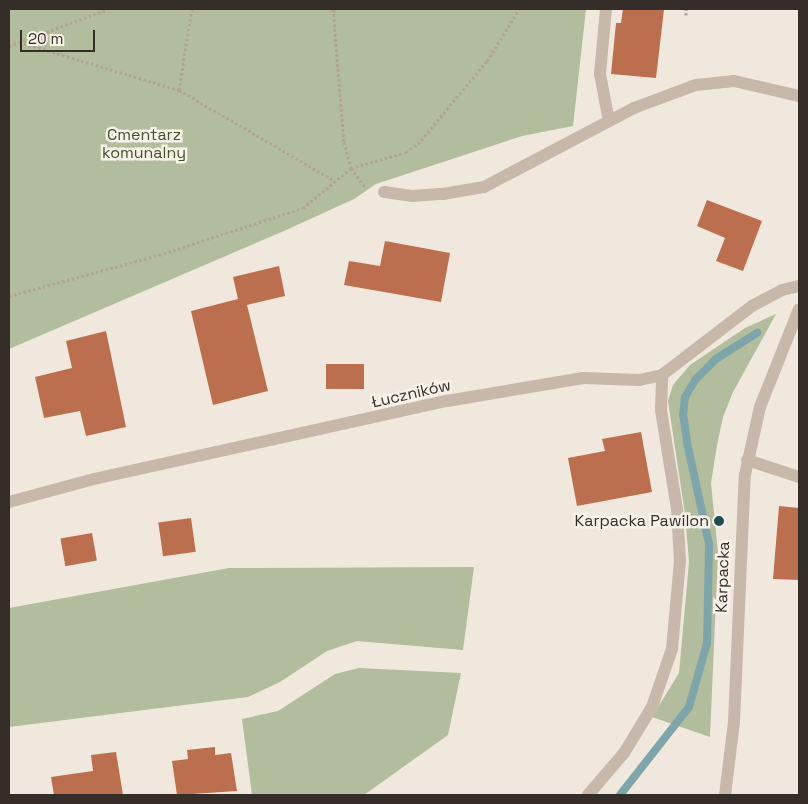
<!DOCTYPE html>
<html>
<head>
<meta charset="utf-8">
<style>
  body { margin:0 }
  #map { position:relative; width:808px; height:804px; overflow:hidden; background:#f0e8dc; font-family:"Space Grotesk",sans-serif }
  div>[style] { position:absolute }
  .green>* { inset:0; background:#b1bd9d }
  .stream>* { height:8px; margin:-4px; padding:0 4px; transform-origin:4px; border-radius:4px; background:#7ea6aa }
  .building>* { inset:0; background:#bb6f4e; transform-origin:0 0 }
  .path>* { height:3px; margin-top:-1.5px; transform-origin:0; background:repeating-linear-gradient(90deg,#b2a393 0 2.5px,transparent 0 5px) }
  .minor>* { height:12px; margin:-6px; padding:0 6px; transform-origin:6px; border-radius:6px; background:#c7b8a9 }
  .dots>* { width:14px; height:14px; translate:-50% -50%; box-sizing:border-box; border:2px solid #f8f1e8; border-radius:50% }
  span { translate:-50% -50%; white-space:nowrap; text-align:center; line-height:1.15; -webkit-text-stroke:5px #f8f1e8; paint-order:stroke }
  .park-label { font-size:16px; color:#42512e }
  .street-label { font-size:16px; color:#352d28 }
  .poi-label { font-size:16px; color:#352d28 }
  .right { translate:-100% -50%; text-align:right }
  .frame { position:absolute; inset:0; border:10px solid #352d28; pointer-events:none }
  .scale { position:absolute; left:20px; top:30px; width:75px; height:22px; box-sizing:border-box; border:2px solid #352d28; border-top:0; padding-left:6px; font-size:15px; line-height:18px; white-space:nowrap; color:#352d28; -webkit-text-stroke:4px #f8f1e8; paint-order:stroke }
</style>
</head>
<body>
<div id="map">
  <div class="green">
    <i style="clip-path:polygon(9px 9px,586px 9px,573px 126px,522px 136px,376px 184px,354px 199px,284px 231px,9px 349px)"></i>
    <i style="clip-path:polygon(776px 314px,733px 392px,723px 417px,717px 445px,711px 483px,718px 553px,710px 737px,652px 717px,679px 673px,689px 562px,685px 514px,668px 401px,673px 385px,690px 365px,745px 328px)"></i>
    <i style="clip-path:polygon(474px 567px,463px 650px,357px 641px,327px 651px,280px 682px,248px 697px,9px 727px,9px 608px,229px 568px)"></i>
    <i style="clip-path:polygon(359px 668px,461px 673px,448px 735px,364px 795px,252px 795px,242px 719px,278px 711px,335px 674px)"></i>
  </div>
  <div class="stream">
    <i style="left:620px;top:795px;width:112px;rotate:-51.9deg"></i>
    <i style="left:689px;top:707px;width:66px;rotate:-74.3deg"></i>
    <i style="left:707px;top:643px;width:99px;rotate:-88.8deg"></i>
    <i style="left:709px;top:544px;width:104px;rotate:-102.2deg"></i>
    <i style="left:687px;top:442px;width:27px;rotate:-98deg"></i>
    <i style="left:683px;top:415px;width:18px;rotate:-84deg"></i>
    <i style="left:685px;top:397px;width:21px;rotate:-59deg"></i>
    <i style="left:696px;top:379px;width:28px;rotate:-45deg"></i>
    <i style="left:716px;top:359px;width:49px;rotate:-32.4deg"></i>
  </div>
  <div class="building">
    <i style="clip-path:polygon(623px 9px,664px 9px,656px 78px,611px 74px,616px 23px,621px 23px)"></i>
    <i style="clip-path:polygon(707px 200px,762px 221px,743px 271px,716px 261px,725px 238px,697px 226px)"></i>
    <i style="clip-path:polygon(385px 241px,450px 253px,441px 302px,344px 285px,349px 261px,380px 266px)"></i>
    <i style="clip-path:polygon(279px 266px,285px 296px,247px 305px,268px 391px,213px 405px,191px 311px,238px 299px,233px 277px)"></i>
    <i style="clip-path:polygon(106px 331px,126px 427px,86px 436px,80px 411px,44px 418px,35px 377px,72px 368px,66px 341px)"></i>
    <i style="left:326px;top:364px;width:38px;height:25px"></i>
    <i style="clip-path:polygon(641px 432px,652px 492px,577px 506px,568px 458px,605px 451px,602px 439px)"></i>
    <i style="clip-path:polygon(779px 506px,799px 508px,799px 580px,773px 579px)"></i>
    <i style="left:191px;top:518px;width:34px;height:33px;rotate:82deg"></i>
    <i style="left:92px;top:533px;width:28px;height:32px;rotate:80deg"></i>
    <i style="clip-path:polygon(215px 747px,215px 755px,231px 753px,237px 791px,177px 795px,172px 761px,188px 759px,187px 750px)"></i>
    <i style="clip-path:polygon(116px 752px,123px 795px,54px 795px,51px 777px,93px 771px,91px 755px)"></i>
  </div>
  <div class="path">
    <i style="left:333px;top:9px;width:133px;rotate:85.3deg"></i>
    <i style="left:344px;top:142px;width:27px;rotate:75deg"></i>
    <i style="left:351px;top:168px;width:25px;rotate:53deg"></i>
    <i style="left:686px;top:15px;width:6px;rotate:-90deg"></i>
    <i style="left:19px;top:42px;width:167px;rotate:16.7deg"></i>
    <i style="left:179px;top:90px;width:178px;rotate:30.3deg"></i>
    <i style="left:9px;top:46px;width:106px;rotate:-20.5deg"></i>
    <i style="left:179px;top:90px;width:82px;rotate:-80.9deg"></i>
    <i style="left:9px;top:296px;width:156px;rotate:-15.3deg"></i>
    <i style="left:159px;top:255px;width:151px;rotate:-18.1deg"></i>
    <i style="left:303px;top:208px;width:62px;rotate:-39.8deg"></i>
    <i style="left:351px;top:168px;width:57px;rotate:-16.2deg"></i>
    <i style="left:406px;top:152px;width:14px;rotate:-34deg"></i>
    <i style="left:418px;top:144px;width:108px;rotate:-50.3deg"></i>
    <i style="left:487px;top:61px;width:61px;rotate:-58.4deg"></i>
  </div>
  <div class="minor">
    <i style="left:606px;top:9px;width:65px;rotate:95.3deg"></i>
    <i style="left:600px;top:74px;width:48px;rotate:79.2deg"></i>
    <i style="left:384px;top:192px;width:28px;rotate:8deg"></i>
    <i style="left:412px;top:196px;width:31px;rotate:-4deg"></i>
    <i style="left:443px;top:194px;width:42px;rotate:-9.7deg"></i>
    <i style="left:484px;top:187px;width:170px;rotate:-27.8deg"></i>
    <i style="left:634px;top:108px;width:66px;rotate:-20.4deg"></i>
    <i style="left:696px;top:85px;width:38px;rotate:-6deg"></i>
    <i style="left:734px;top:81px;width:67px;rotate:13deg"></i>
    <i style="left:747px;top:460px;width:55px;rotate:18.1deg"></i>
    <i style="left:9px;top:502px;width:88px;rotate:-15.1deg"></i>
    <i style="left:94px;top:479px;width:362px;rotate:-12.5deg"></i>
    <i style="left:447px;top:401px;width:138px;rotate:-9.6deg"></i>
    <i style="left:583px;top:378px;width:56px;rotate:2deg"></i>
    <i style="left:639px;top:380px;width:24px;rotate:-12deg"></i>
    <i style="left:662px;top:375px;width:113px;rotate:-37.5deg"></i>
    <i style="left:752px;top:306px;width:34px;rotate:-28deg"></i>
    <i style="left:782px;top:290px;width:17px;rotate:-13deg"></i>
    <i style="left:588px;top:795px;width:55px;rotate:-49.4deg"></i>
    <i style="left:624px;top:753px;width:54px;rotate:-58.7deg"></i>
    <i style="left:652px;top:707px;width:61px;rotate:-71deg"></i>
    <i style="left:672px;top:649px;width:88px;rotate:-84.8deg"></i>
    <i style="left:680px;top:561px;width:52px;rotate:-93.3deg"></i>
    <i style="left:677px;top:509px;width:100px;rotate:-99.2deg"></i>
    <i style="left:661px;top:410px;width:35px;rotate:-88deg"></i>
    <i style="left:725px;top:795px;width:74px;rotate:-83deg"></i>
    <i style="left:734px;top:722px;width:247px;rotate:-87.5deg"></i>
    <i style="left:745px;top:475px;width:70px;rotate:-77.6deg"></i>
    <i style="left:760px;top:407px;width:105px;rotate:-68.3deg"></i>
  </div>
  <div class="dots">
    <i style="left:719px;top:521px;background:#214c52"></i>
  </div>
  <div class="park-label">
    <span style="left:144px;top:144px">Cmentarz<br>komunalny</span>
  </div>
  <div class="street-label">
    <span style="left:411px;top:394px;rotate:-13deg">Łuczników</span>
    <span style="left:723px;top:577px;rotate:-88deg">Karpacka</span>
  </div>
  <div class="poi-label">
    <span class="right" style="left:709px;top:521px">Karpacka Pawilon</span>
  </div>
  <div class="frame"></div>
  <div class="scale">20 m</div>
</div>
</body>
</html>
